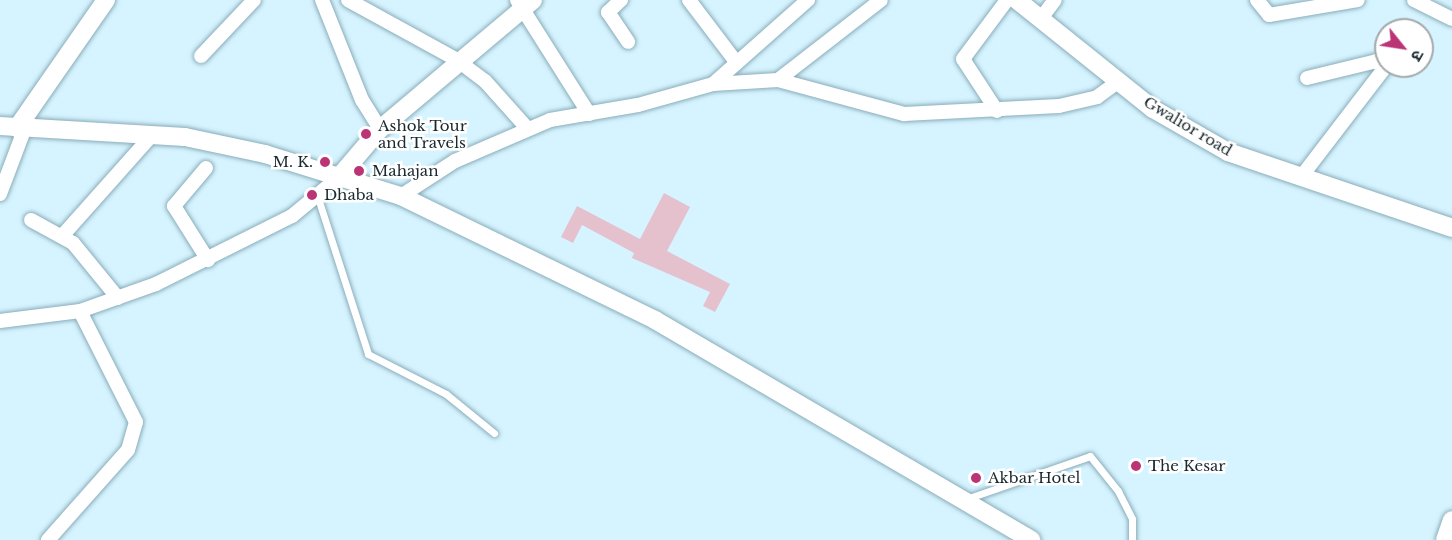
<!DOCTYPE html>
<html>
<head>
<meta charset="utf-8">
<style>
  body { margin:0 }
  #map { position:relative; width:1452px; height:540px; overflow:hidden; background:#d6f4ff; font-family:"Libre Baskerville","Noto Sans Devanagari",serif }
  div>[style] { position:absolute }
  .building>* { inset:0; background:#e4c1cd }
  .roads { filter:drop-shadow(0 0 2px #89adba) drop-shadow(0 0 2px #89adba) }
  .lane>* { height:7px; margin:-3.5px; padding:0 3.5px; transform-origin:3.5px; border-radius:3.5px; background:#fff }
  .street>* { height:14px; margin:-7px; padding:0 7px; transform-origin:7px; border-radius:7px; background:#fff }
  .secondary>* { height:18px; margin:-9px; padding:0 9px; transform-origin:9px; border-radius:9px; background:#fff }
  .dots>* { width:16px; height:16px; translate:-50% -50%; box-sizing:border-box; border:3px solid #fff; border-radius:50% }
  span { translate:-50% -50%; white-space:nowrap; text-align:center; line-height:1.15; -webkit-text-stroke:5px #fff; paint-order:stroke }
  .poi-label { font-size:15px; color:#1a292e }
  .left { translate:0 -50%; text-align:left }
  .right { translate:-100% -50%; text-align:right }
  .street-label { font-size:15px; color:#1a292e }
  .north { position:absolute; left:1374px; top:18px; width:60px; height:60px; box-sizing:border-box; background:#fff; border:2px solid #a3a9ab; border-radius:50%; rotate:120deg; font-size:16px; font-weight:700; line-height:24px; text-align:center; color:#1a292e }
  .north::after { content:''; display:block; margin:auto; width:21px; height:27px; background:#bb3476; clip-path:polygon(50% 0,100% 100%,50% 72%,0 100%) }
</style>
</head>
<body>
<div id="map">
  <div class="building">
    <i style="clip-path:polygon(664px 193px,690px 207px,667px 251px,730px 284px,715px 312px,703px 306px,710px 292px,632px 258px,634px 253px,582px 225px,573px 243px,561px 237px,577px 206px,640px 239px)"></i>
  </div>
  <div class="roads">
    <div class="lane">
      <i style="left:318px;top:198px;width:164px;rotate:72.2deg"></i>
      <i style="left:368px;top:354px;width:88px;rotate:27.1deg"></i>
      <i style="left:446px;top:394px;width:62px;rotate:39.1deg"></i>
      <i style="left:966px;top:499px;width:131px;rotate:-19.1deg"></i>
      <i style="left:1090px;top:456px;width:45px;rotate:51.3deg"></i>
      <i style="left:1118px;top:491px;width:31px;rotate:63deg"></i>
      <i style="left:1132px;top:519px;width:21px;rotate:90deg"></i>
    </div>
    <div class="street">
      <i style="left:322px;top:0;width:108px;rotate:68.2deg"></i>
      <i style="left:362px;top:100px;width:34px;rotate:58deg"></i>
      <i style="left:348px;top:0;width:124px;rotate:28.8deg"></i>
      <i style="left:457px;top:60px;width:35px;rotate:37deg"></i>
      <i style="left:485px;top:81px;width:63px;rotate:48.2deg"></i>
      <i style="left:517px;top:0;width:135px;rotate:57.7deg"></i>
      <i style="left:621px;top:0;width:18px;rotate:137deg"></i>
      <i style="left:608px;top:12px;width:36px;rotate:56deg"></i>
      <i style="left:689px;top:0;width:78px;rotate:52.8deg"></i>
      <i style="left:1257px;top:0;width:19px;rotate:51deg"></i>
      <i style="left:1269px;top:15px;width:90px;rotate:-9.6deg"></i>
      <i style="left:1414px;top:0;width:42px;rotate:26.6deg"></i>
      <i style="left:1042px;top:17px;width:21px;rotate:-53deg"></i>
      <i style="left:201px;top:56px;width:77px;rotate:-46.6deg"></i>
      <i style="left:778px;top:80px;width:130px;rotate:-37.8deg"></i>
      <i style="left:713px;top:84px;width:127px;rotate:-41.5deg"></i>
      <i style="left:997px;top:111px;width:62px;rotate:-123.2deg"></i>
      <i style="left:963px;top:59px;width:74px;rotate:-53.3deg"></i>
      <i style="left:206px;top:168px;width:50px;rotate:130.1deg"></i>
      <i style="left:174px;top:206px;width:64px;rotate:57.8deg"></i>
      <i style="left:1301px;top:177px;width:136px;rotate:-52.5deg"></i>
      <i style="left:1384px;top:69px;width:11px;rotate:-131deg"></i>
      <i style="left:1377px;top:61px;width:72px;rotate:166.3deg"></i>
      <i style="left:0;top:194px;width:71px;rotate:-69.3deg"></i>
      <i style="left:401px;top:196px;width:64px;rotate:-32.9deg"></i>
      <i style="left:455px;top:161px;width:103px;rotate:-23.3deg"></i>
      <i style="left:550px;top:120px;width:89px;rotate:-9.7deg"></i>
      <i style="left:638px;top:105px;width:78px;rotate:-15.6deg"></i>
      <i style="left:713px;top:84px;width:65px;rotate:-3.5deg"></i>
      <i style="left:778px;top:80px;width:131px;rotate:15.1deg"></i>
      <i style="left:904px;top:114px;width:155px;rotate:-3deg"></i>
      <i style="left:1059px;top:106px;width:39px;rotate:-13deg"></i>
      <i style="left:1097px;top:97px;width:27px;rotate:-36deg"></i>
      <i style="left:31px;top:220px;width:48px;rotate:28.7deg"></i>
      <i style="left:73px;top:243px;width:71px;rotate:50.7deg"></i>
      <i style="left:63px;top:235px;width:134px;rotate:-48.3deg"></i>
      <i style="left:0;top:321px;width:81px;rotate:-7.1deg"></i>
      <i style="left:80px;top:311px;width:81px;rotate:-19.6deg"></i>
      <i style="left:156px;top:284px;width:152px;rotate:-26.6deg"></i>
      <i style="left:292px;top:216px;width:61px;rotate:-39.7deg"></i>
      <i style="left:48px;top:540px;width:120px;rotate:-48.4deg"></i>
      <i style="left:128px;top:450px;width:29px;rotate:-74deg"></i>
      <i style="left:136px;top:422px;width:124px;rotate:-116.8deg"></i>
    </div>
    <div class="secondary">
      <i style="left:1017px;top:0;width:174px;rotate:38.7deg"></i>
      <i style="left:1153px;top:109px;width:86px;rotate:29.8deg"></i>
      <i style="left:1228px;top:152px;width:237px;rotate:18.7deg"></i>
      <i style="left:0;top:126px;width:185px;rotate:3.4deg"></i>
      <i style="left:185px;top:137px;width:82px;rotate:12deg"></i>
      <i style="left:265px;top:154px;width:142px;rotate:17.2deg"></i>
      <i style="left:401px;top:196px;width:283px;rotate:26deg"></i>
      <i style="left:655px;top:320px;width:436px;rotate:30.3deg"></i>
      <i style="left:17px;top:128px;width:156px;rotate:-55.2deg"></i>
      <i style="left:339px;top:177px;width:63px;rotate:-49.5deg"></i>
      <i style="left:380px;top:129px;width:200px;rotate:-40.1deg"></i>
      <i style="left:1445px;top:540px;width:21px;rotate:-71deg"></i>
    </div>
  </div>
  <div class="dots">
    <i style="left:366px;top:134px;background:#bb3476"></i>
    <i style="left:325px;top:162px;background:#bb3476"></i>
    <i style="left:359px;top:171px;background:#bb3476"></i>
    <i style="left:312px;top:195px;background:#bb3476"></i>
    <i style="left:1136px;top:466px;background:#bb3476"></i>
    <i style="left:976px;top:478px;background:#bb3476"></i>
  </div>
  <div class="poi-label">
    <span class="left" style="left:378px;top:134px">Ashok Tour<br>and Travels</span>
    <span class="right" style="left:313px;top:162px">M. K.</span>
    <span class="left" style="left:372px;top:171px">Mahajan</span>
    <span class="left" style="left:324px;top:195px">Dhaba</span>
    <span class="left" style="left:1148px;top:466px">The Kesar</span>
    <span class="left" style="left:988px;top:478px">Akbar Hotel</span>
  </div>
  <div class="street-label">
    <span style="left:1188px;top:126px;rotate:31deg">Gwalior road</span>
  </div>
  <div class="north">उ</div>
</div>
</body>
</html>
